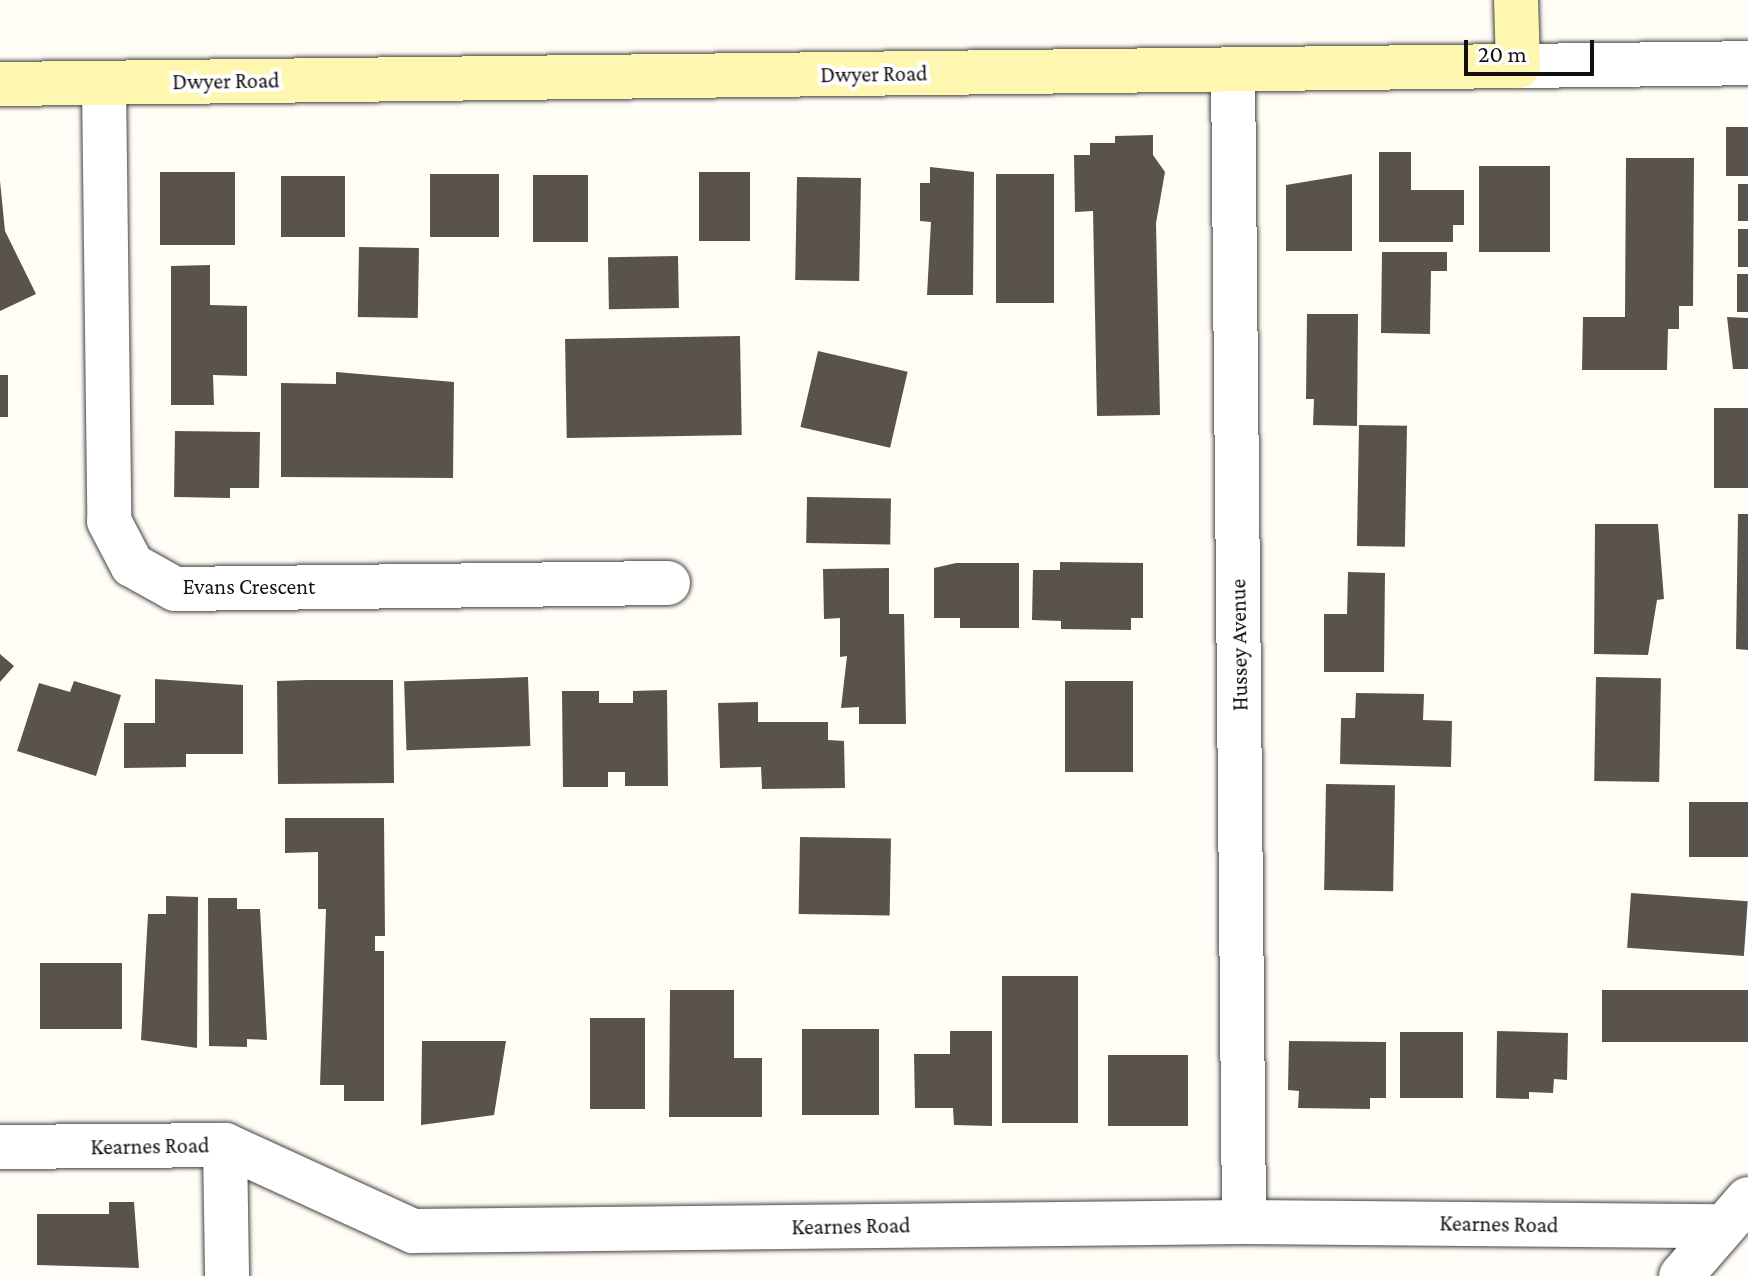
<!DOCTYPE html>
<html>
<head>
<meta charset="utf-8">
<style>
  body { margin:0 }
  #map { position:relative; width:1748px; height:1276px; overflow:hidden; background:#fffdf5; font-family:"Crimson Pro",serif }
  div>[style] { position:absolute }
  .building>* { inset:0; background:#5a524d; transform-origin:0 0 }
  .roads { filter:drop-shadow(0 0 2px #444) drop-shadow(0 0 2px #444) }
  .street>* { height:44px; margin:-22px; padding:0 22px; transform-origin:22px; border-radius:22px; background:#fff }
  .secondary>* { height:44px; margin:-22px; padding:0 22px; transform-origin:22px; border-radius:22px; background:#fff6b0 }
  span { translate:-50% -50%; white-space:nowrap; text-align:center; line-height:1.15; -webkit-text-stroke:8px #fff; paint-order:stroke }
  .street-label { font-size:22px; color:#111 }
  .scale { position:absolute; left:1464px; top:40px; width:130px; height:36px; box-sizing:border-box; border:4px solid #111; border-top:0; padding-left:10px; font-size:24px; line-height:28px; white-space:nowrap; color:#111; -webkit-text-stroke:6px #fff; paint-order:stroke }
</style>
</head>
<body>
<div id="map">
  <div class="building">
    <i style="left:1726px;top:127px;width:22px;height:49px"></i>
    <i style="clip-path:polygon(1153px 135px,1153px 155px,1165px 172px,1156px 223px,1160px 415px,1097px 416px,1093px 211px,1075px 212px,1074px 155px,1090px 155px,1090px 143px,1115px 143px,1115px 136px)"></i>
    <i style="clip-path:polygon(1379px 152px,1411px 152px,1411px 190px,1464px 190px,1464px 225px,1453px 225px,1453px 242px,1379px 242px)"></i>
    <i style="clip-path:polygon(1626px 158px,1694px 158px,1693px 306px,1679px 306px,1679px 329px,1668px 329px,1667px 370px,1582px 370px,1583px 317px,1625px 317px)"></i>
    <i style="left:1479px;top:166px;width:71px;height:86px"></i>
    <i style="clip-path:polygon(930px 167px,974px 172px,973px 295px,927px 295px,931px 222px,920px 221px,920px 183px,930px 183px)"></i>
    <i style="left:160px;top:172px;width:75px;height:73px"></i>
    <i style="left:699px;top:172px;width:51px;height:69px"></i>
    <i style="left:430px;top:174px;width:69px;height:63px"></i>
    <i style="left:996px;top:174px;width:58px;height:129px"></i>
    <i style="clip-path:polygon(1352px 174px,1352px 251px,1286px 251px,1286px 185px)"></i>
    <i style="left:533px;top:175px;width:55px;height:67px"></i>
    <i style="left:281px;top:176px;width:64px;height:61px"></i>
    <i style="left:797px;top:177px;width:64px;height:103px;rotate:1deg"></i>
    <i style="clip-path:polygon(0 181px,5px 231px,36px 294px,0 311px)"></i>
    <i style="left:1738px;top:184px;width:10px;height:37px"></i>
    <i style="left:1738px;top:229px;width:10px;height:38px"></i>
    <i style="left:359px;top:247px;width:60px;height:70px;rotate:1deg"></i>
    <i style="clip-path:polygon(1382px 252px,1447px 252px,1447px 271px,1431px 271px,1430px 334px,1381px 333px)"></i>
    <i style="left:678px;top:256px;width:52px;height:70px;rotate:89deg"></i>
    <i style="clip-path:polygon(210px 265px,210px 305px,247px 306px,247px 376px,213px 375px,214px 405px,171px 405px,171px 266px)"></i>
    <i style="left:1737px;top:274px;width:11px;height:38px"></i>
    <i style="clip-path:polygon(1307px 314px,1358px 314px,1357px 426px,1313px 425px,1314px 399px,1306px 399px)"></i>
    <i style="clip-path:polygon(1727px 317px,1748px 318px,1748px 369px,1733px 369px)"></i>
    <i style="left:740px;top:336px;width:99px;height:175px;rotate:89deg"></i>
    <i style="left:818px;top:351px;width:92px;height:78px;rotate:13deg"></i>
    <i style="clip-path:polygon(336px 372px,454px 382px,453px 478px,281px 477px,281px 383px,336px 384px)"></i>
    <i style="left:0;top:375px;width:8px;height:42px"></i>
    <i style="left:1714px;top:408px;width:34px;height:80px"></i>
    <i style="left:1359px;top:425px;width:48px;height:121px;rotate:1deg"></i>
    <i style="clip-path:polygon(175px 431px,260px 432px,259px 488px,230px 488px,230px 498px,174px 497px)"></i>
    <i style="left:807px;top:497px;width:84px;height:46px;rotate:1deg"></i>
    <i style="clip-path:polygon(1738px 514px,1748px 514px,1748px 650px,1736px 649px)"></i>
    <i style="clip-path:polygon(1595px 524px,1658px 524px,1664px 599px,1657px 600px,1648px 655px,1594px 654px)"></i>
    <i style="clip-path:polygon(1060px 562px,1143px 563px,1143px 618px,1131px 618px,1131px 630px,1061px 629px,1061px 621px,1032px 620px,1033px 570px,1060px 570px)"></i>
    <i style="clip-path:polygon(956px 563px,1019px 563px,1019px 628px,960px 628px,960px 618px,934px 618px,934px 568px)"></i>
    <i style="clip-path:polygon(889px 568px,889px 614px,904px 614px,906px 724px,859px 724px,859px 707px,841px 708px,847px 656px,840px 657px,840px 618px,824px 619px,823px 569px)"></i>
    <i style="clip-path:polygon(1348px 572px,1385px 573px,1384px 672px,1324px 672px,1324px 614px,1347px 614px)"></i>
    <i style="clip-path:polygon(0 654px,14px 666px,0 682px)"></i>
    <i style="left:528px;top:677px;width:69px;height:124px;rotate:88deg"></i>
    <i style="left:1596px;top:677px;width:65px;height:104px;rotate:1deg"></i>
    <i style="clip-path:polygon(155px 679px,243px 685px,243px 754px,186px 754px,186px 767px,124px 768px,124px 723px,155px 723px)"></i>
    <i style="clip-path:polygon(307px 680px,393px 680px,394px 783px,278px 784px,277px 681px)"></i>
    <i style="clip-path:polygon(74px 681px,121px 695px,96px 776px,17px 751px,39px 683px,70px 692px)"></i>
    <i style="left:1065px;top:681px;width:68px;height:91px"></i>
    <i style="clip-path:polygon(667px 690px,668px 786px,625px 786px,625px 772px,608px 772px,608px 787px,563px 787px,562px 691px,599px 691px,599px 703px,633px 703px,633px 691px)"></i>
    <i style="clip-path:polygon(1356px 693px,1424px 694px,1423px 720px,1452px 721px,1451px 767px,1340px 764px,1341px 718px,1355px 718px)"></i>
    <i style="clip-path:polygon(758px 702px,758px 722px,828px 722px,828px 740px,844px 741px,845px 788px,762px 789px,761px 767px,720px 768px,718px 703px)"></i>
    <i style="left:1326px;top:784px;width:69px;height:106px;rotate:1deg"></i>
    <i style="left:1748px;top:802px;width:55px;height:59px;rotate:90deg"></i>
    <i style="clip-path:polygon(285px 818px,384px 818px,385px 936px,375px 936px,375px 951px,384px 951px,384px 1101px,344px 1101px,344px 1085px,320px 1085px,326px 909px,318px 909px,318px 852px,285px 853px)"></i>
    <i style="left:800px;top:837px;width:91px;height:77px;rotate:1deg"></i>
    <i style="left:1631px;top:893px;width:117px;height:55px;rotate:4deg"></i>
    <i style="clip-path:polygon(166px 896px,198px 897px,197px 1048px,141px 1040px,148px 914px,166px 914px)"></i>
    <i style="clip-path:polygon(208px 898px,237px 898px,237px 909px,260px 909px,267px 1040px,247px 1039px,247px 1047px,209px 1046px)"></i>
    <i style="left:40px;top:963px;width:82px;height:66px"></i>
    <i style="left:1002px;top:976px;width:76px;height:147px"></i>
    <i style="clip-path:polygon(670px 990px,734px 990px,734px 1058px,762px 1058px,762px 1117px,669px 1117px)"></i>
    <i style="left:1602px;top:990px;width:146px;height:52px"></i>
    <i style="left:590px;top:1018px;width:55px;height:91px"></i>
    <i style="left:802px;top:1029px;width:77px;height:86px"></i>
    <i style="clip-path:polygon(950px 1031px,992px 1031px,992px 1126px,954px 1125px,953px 1108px,915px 1108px,914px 1054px,950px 1054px)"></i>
    <i style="clip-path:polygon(1497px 1031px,1568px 1033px,1567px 1080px,1554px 1079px,1553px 1093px,1529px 1092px,1529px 1099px,1496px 1098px)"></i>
    <i style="left:1400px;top:1032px;width:63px;height:66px"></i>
    <i style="clip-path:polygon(422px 1041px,506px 1041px,494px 1115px,421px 1125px)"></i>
    <i style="clip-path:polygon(1289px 1041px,1386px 1042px,1386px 1098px,1370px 1098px,1370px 1109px,1298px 1108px,1299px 1091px,1288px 1090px)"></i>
    <i style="left:1108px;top:1055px;width:80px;height:71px"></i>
    <i style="clip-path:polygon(109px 1202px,134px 1202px,139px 1268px,37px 1265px,37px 1214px,109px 1214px)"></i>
  </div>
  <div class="roads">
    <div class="street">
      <i style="left:1518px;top:66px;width:230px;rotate:-0.7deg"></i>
      <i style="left:1233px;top:69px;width:1153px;rotate:89.45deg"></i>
      <i style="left:104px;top:83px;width:438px;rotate:89.3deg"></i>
      <i style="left:109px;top:521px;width:50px;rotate:62.4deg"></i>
      <i style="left:132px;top:565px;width:49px;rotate:29.2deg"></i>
      <i style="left:175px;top:589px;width:493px;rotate:-0.7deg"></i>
      <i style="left:225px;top:1145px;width:131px;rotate:89.1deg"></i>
      <i style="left:0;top:1147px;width:225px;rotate:-0.5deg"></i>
      <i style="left:225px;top:1145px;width:207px;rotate:24.6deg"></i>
      <i style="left:413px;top:1231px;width:831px;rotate:-0.62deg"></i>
      <i style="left:1244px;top:1222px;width:477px;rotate:0.5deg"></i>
      <i style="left:1681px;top:1276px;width:102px;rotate:-49deg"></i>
    </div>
    <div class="secondary">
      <i style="left:0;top:84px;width:1518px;rotate:-0.68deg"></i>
      <i style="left:1518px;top:66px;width:66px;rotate:-91.7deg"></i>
    </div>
  </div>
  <div class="street-label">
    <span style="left:874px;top:74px;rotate:-1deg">Dwyer Road</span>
    <span style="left:226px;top:81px;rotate:-1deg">Dwyer Road</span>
    <span style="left:249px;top:587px">Evans Crescent</span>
    <span style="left:1239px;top:645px;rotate:-91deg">Hussey Avenue</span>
    <span style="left:150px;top:1146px;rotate:-1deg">Kearnes Road</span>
    <span style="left:1499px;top:1224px;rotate:1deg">Kearnes Road</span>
    <span style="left:851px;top:1226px;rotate:-1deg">Kearnes Road</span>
  </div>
  <div class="scale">20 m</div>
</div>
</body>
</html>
